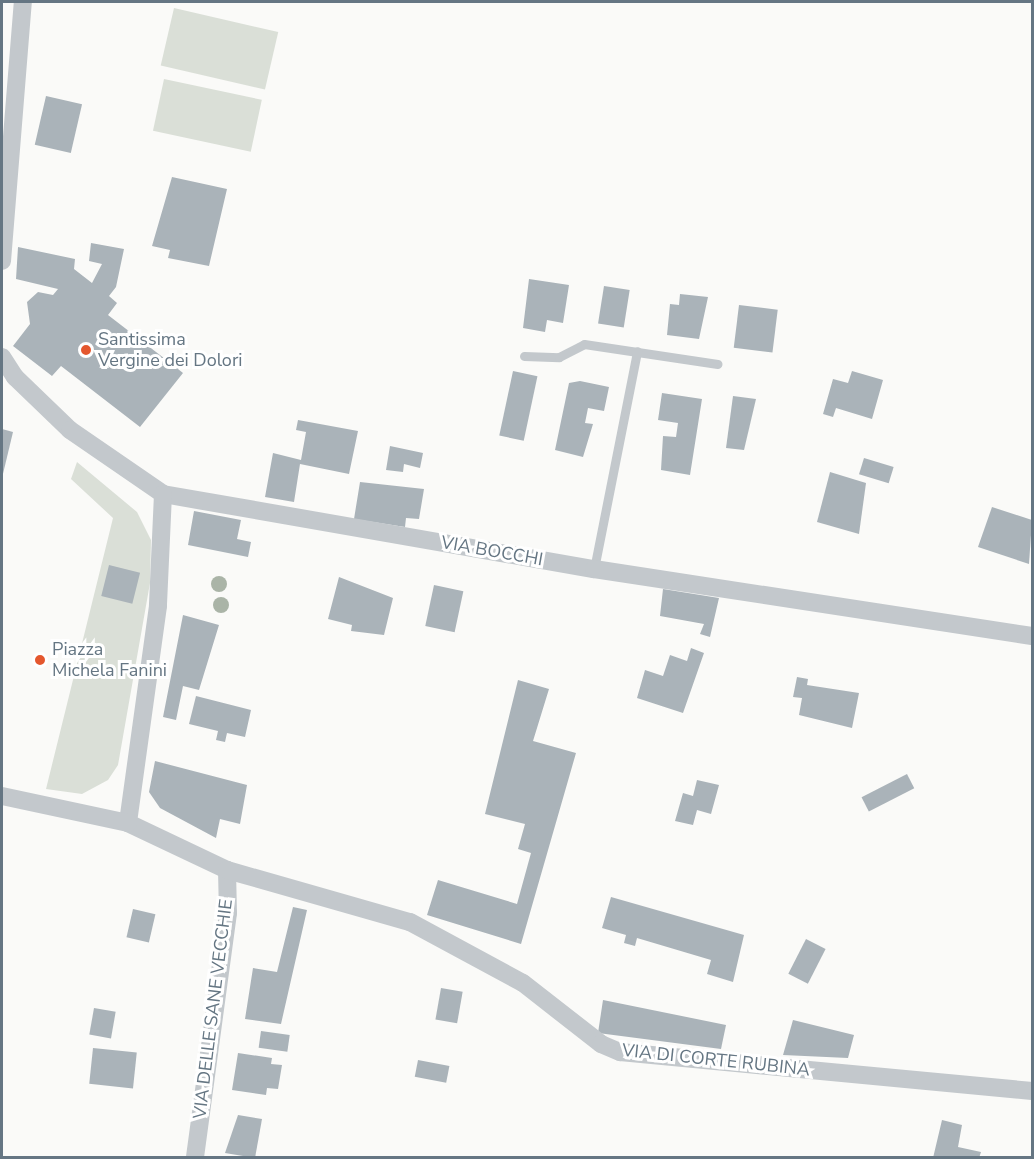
<!DOCTYPE html>
<html>
<head>
<meta charset="utf-8">
<style>
  body { margin:0 }
  #map { position:relative; width:1034px; height:1159px; overflow:hidden; background:#fafaf8; font-family:"Nunito Sans",sans-serif }
  div>[style] { position:absolute }
  .green>* { inset:0; background:#dadfd7; transform-origin:0 0 }
  .building>* { inset:0; background:#aab3b9; transform-origin:0 0 }
  .lane>* { height:9px; margin:-4.5px; padding:0 4.5px; transform-origin:4.5px; border-radius:4.5px; background:#c3c8cc }
  .street>* { height:18px; margin:-9px; padding:0 9px; transform-origin:9px; border-radius:9px; background:#c3c8cc }
  .trees>* { width:16px; height:16px; margin:-8px; border-radius:50%; background:#aab4a7 }
  .dots>* { width:16px; height:16px; translate:-50% -50%; box-sizing:border-box; border:3px solid #fff; border-radius:50% }
  span { translate:-50% -50%; white-space:nowrap; text-align:center; line-height:1.15; -webkit-text-stroke:6px #fff; paint-order:stroke }
  .poi-label { font-size:18px; color:#657683 }
  .left { translate:0 -50%; text-align:left }
  .street-label { font-size:18px; color:#657683 }
  .frame { position:absolute; inset:0; border:3px solid #657683; pointer-events:none }
</style>
</head>
<body>
<div id="map">
  <div class="green">
    <i style="left:174px;top:8px;width:107px;height:59px;rotate:13deg"></i>
    <i style="left:164px;top:79px;width:100px;height:53px;rotate:12deg"></i>
    <i style="clip-path:polygon(77px 462px,137px 512px,151px 540px,150px 583px,118px 765px,108px 780px,82px 794px,46px 789px,113px 518px,71px 479px)"></i>
  </div>
  <div class="building">
    <i style="left:46px;top:96px;width:37px;height:50px;rotate:13deg"></i>
    <i style="clip-path:polygon(172px 177px,227px 189px,209px 266px,168px 258px,170px 250px,152px 246px)"></i>
    <i style="clip-path:polygon(91px 243px,124px 249px,116px 287px,109px 296px,117px 303px,108px 315px,169px 362px,176px 354px,185px 361px,178px 369px,183px 373px,140px 427px,61px 366px,52px 376px,13px 346px,30px 324px,27px 302px,38px 292px,53px 295px,58px 289px,16px 279px,18px 247px,75px 259px,74px 269px,92px 283px,102px 264px,89px 261px)"></i>
    <i style="clip-path:polygon(529px 279px,569px 285px,563px 323px,547px 320px,545px 332px,523px 328px)"></i>
    <i style="left:604px;top:286px;width:26px;height:38px;rotate:9deg"></i>
    <i style="clip-path:polygon(680px 294px,708px 297px,699px 339px,667px 335px,670px 304px,679px 305px)"></i>
    <i style="left:739px;top:305px;width:39px;height:43px;rotate:7deg"></i>
    <i style="left:513px;top:371px;width:25px;height:66px;rotate:12deg"></i>
    <i style="clip-path:polygon(852px 371px,883px 380px,872px 419px,836px 408px,833px 417px,823px 414px,833px 379px,848px 383px)"></i>
    <i style="clip-path:polygon(580px 381px,609px 387px,604px 411px,588px 408px,585px 423px,593px 424px,583px 457px,555px 450px,569px 383px)"></i>
    <i style="clip-path:polygon(662px 393px,702px 399px,690px 475px,661px 470px,663px 436px,676px 437px,678px 423px,658px 420px)"></i>
    <i style="clip-path:polygon(733px 396px,756px 399px,744px 450px,726px 448px)"></i>
    <i style="clip-path:polygon(298px 420px,358px 431px,349px 474px,300px 464px,294px 502px,265px 497px,273px 453px,301px 460px,306px 432px,296px 430px)"></i>
    <i style="clip-path:polygon(2px 429px,13px 432px,2px 478px)"></i>
    <i style="clip-path:polygon(390px 446px,423px 453px,420px 468px,404px 464px,403px 472px,386px 470px)"></i>
    <i style="left:864px;top:458px;width:31px;height:17px;rotate:17deg"></i>
    <i style="clip-path:polygon(830px 472px,866px 483px,859px 534px,817px 522px)"></i>
    <i style="clip-path:polygon(360px 482px,424px 489px,419px 519px,406px 518px,405px 527px,354px 519px)"></i>
    <i style="clip-path:polygon(992px 507px,1032px 520px,1029px 564px,978px 547px)"></i>
    <i style="clip-path:polygon(194px 511px,241px 520px,237px 539px,251px 542px,248px 557px,188px 545px)"></i>
    <i style="left:109px;top:565px;width:32px;height:32px;rotate:14deg"></i>
    <i style="clip-path:polygon(339px 577px,393px 598px,384px 635px,351px 631px,352px 625px,328px 619px)"></i>
    <i style="left:434px;top:585px;width:30px;height:42px;rotate:12deg"></i>
    <i style="clip-path:polygon(663px 589px,719px 598px,710px 637px,700px 634px,704px 624px,660px 616px)"></i>
    <i style="clip-path:polygon(183px 615px,219px 625px,199px 690px,183px 686px,176px 720px,163px 717px)"></i>
    <i style="clip-path:polygon(691px 648px,704px 653px,683px 713px,637px 698px,645px 670px,663px 676px,670px 655px,687px 661px)"></i>
    <i style="clip-path:polygon(797px 677px,808px 679px,807px 685px,859px 693px,852px 728px,799px 715px,802px 698px,793px 697px)"></i>
    <i style="clip-path:polygon(518px 680px,549px 689px,533px 741px,576px 753px,521px 944px,427px 915px,438px 880px,517px 904px,531px 853px,518px 849px,525px 824px,485px 814px)"></i>
    <i style="clip-path:polygon(196px 696px,251px 710px,245px 737px,227px 733px,225px 742px,216px 740px,218px 731px,189px 724px)"></i>
    <i style="clip-path:polygon(155px 761px,247px 785px,240px 824px,220px 819px,216px 838px,160px 808px,149px 792px)"></i>
    <i style="left:907px;top:774px;width:16px;height:51px;rotate:63deg"></i>
    <i style="clip-path:polygon(697px 780px,719px 785px,711px 814px,697px 810px,693px 825px,675px 821px,683px 793px,693px 796px)"></i>
    <i style="clip-path:polygon(611px 897px,744px 935px,733px 982px,707px 974px,711px 960px,637px 938px,635px 946px,624px 943px,626px 935px,602px 928px)"></i>
    <i style="clip-path:polygon(293px 907px,307px 910px,281px 1024px,245px 1019px,253px 968px,277px 972px)"></i>
    <i style="left:133px;top:909px;width:23px;height:29px;rotate:13deg"></i>
    <i style="left:806px;top:939px;width:22px;height:39px;rotate:27deg"></i>
    <i style="left:441px;top:988px;width:22px;height:32px;rotate:10deg"></i>
    <i style="clip-path:polygon(603px 1000px,726px 1025px,721px 1049px,598px 1033px)"></i>
    <i style="left:94px;top:1008px;width:22px;height:27px;rotate:10deg"></i>
    <i style="clip-path:polygon(793px 1020px,854px 1035px,848px 1058px,783px 1055px)"></i>
    <i style="left:261px;top:1031px;width:29px;height:17px;rotate:8deg"></i>
    <i style="left:93px;top:1048px;width:44px;height:36px;rotate:6deg"></i>
    <i style="clip-path:polygon(238px 1053px,272px 1058px,271px 1064px,282px 1065px,278px 1089px,267px 1088px,266px 1095px,232px 1090px)"></i>
    <i style="left:418px;top:1060px;width:32px;height:17px;rotate:11deg"></i>
    <i style="clip-path:polygon(238px 1115px,262px 1119px,255px 1158px,225px 1153px)"></i>
    <i style="clip-path:polygon(942px 1120px,962px 1125px,958px 1147px,981px 1152px,979px 1158px,933px 1158px)"></i>
  </div>
  <div class="lane">
    <i style="left:524px;top:356px;width:35px;rotate:2deg"></i>
    <i style="left:559px;top:357px;width:28px;rotate:-27deg"></i>
    <i style="left:584px;top:344px;width:135px;rotate:8.5deg"></i>
    <i style="left:594px;top:569px;width:222px;rotate:-78.8deg"></i>
  </div>
  <div class="street">
    <i style="left:2px;top:261px;width:260px;rotate:-85.4deg"></i>
    <i style="left:2px;top:357px;width:24px;rotate:57deg"></i>
    <i style="left:15px;top:377px;width:76px;rotate:43.9deg"></i>
    <i style="left:70px;top:430px;width:113px;rotate:34.5deg"></i>
    <i style="left:163px;top:494px;width:437px;rotate:9.9deg"></i>
    <i style="left:594px;top:569px;width:443px;rotate:8.7deg"></i>
    <i style="left:163px;top:494px;width:112px;rotate:92.6deg"></i>
    <i style="left:158px;top:606px;width:219px;rotate:97.9deg"></i>
    <i style="left:128px;top:823px;width:110px;rotate:25.4deg"></i>
    <i style="left:227px;top:870px;width:43px;rotate:88.7deg"></i>
    <i style="left:228px;top:913px;width:247px;rotate:97.7deg"></i>
    <i style="left:2px;top:796px;width:129px;rotate:12.1deg"></i>
    <i style="left:227px;top:870px;width:190px;rotate:15.9deg"></i>
    <i style="left:410px;top:922px;width:128px;rotate:28.4deg"></i>
    <i style="left:523px;top:983px;width:99px;rotate:38deg"></i>
    <i style="left:601px;top:1044px;width:21px;rotate:23deg"></i>
    <i style="left:620px;top:1052px;width:414px;rotate:5.4deg"></i>
  </div>
  <div class="trees">
    <i style="left:219px;top:584px"></i>
    <i style="left:221px;top:605px"></i>
  </div>
  <div class="dots">
    <i style="left:86px;top:350px;background:#e4572e"></i>
    <i style="left:40px;top:660px;background:#e4572e"></i>
  </div>
  <div class="poi-label">
    <span class="left" style="left:98px;top:350px">Santissima<br>Vergine dei Dolori</span>
    <span class="left" style="left:52px;top:660px">Piazza<br>Michela Fanini</span>
  </div>
  <div class="street-label">
    <span style="left:492px;top:551px;rotate:10deg">VIA BOCCHI</span>
    <span style="left:213px;top:1009px;rotate:-83deg">VIA DELLE SANE VECCHIE</span>
    <span style="left:716px;top:1060px;rotate:6deg">VIA DI CORTE RUBINA</span>
  </div>
  <div class="frame"></div>
</div>
</body>
</html>
